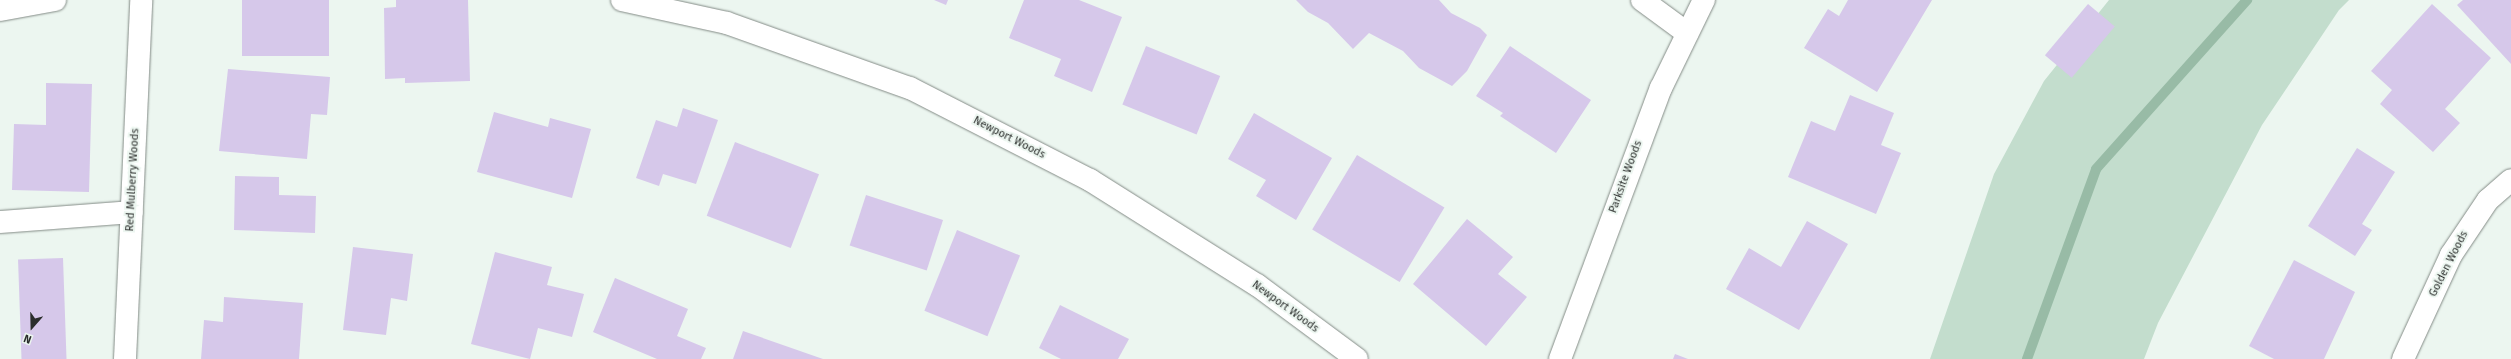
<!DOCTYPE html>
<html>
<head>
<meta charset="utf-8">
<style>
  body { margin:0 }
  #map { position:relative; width:2511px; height:359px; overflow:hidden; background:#ecf6f0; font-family:"Fira Sans",sans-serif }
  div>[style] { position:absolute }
  .green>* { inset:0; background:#c3ddcd }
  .stream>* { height:10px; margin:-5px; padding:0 5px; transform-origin:5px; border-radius:5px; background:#98bba6 }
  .building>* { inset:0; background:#d6c8ea; transform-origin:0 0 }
  .roads { filter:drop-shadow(0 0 1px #838b86) drop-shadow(0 0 1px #838b86) }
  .minor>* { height:22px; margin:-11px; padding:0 11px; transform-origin:11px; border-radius:11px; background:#fff }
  span { translate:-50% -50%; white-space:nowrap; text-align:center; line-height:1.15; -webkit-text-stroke:4px #ecf6f0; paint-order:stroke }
  .street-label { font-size:11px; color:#2b2e2c }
  .north { position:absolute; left:12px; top:307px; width:40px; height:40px; -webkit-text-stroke:3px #ecf6f0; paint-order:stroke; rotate:200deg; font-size:11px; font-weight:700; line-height:16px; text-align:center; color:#2b2e2c }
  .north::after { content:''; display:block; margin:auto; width:14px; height:18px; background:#2b2e2c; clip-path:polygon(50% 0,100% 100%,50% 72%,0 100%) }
</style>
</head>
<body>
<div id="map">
  <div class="green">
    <i style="clip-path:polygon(2109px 0,2349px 0,2339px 10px,2262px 125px,2158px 323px,2144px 359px,1930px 359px,1994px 174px,2044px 81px)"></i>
  </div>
  <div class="stream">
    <i style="left:2027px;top:359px;width:202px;rotate:-70deg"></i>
    <i style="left:2096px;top:169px;width:227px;rotate:-48.2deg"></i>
  </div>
  <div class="building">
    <i style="left:242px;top:0;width:87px;height:56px"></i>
    <i style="clip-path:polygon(396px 0,468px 0,470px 81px,405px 83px,405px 78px,385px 79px,384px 8px,396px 7px)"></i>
    <i style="clip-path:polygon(934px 0,948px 0,946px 5px)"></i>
    <i style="clip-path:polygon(1024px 0,1079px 0,1122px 17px,1092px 92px,1054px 76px,1061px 59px,1009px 38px)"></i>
    <i style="clip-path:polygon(1296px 0,1439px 0,1451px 13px,1480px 28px,1487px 35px,1467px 71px,1452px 86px,1419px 68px,1403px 51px,1369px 33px,1353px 49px,1328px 23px,1308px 12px)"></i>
    <i style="clip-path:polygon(1848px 0,1932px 0,1877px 92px,1804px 48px,1828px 9px,1839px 16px)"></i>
    <i style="clip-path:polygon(2463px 0,2511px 0,2511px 64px,2457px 5px)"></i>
    <i style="left:2088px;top:4px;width:35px;height:67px;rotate:40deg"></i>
    <i style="clip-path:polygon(2432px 4px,2491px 58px,2445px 109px,2460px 123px,2433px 152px,2380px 104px,2392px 90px,2371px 71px)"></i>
    <i style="left:1146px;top:46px;width:80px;height:63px;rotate:22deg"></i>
    <i style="clip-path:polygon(1510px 46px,1591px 100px,1556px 153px,1500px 116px,1503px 113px,1476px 96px)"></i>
    <i style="clip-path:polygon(228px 69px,330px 77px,327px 115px,311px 114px,307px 159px,219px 151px)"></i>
    <i style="clip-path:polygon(46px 83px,92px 84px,89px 192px,12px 190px,14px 124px,46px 125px)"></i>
    <i style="clip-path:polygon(1850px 95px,1894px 113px,1881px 145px,1901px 153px,1876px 214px,1788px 177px,1811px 121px,1835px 131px)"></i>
    <i style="clip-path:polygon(683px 108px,718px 120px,696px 184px,663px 174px,659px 186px,636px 178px,656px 120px,677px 127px)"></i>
    <i style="clip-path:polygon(494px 112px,548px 127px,550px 118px,591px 129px,572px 198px,477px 172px)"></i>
    <i style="clip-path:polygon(1254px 113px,1332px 158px,1296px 220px,1256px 196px,1266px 180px,1228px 159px)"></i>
    <i style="left:735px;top:142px;width:90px;height:79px;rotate:21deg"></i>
    <i style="clip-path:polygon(2357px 148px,2395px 172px,2362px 224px,2372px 230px,2355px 256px,2308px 226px)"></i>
    <i style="left:1357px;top:155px;width:102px;height:87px;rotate:31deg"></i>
    <i style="clip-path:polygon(235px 176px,279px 177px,279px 195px,316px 196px,315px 233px,234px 230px)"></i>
    <i style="left:866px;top:195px;width:81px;height:53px;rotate:18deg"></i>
    <i style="clip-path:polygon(1467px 219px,1513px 257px,1498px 274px,1527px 297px,1486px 346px,1413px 284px)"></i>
    <i style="clip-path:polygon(1807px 221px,1848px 244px,1799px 330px,1726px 289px,1749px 248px,1781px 267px)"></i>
    <i style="left:957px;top:230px;width:68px;height:87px;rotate:22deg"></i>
    <i style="clip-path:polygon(353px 247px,413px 254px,407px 301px,391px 298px,386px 335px,343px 330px)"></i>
    <i style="clip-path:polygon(495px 252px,552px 267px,547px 285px,584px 294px,572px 337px,538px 328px,530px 359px,471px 344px)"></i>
    <i style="left:63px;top:258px;width:101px;height:45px;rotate:88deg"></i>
    <i style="clip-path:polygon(2294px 260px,2355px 292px,2324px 359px,2274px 359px,2249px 346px)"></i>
    <i style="clip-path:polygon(615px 278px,688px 309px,677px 336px,706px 348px,701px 359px,657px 359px,593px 332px)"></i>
    <i style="clip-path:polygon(224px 297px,303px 303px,299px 359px,201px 359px,204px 320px,223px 322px)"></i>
    <i style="clip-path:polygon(1060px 305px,1129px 339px,1118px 359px,1061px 359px,1039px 348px)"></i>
    <i style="clip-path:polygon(743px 331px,823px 359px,733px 359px)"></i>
    <i style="clip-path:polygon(1675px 354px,1688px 359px,1673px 359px)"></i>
  </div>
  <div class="roads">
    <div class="minor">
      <i style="left:622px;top:0;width:107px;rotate:12.4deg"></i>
      <i style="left:727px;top:23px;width:194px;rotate:19.6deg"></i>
      <i style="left:910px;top:88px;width:202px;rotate:27.1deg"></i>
      <i style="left:1090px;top:180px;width:197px;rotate:32.2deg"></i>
      <i style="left:1257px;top:285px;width:124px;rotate:36.5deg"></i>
      <i style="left:1642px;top:0;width:56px;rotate:36.3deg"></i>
      <i style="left:0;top:10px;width:56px;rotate:-10.3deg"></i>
      <i style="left:0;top:222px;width:132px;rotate:-4.3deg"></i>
      <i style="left:125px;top:359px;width:359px;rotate:-87.4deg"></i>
      <i style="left:1560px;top:359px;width:289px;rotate:-69.6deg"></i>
      <i style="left:1661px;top:88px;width:98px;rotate:-64deg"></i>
      <i style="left:2403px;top:359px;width:115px;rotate:-65.2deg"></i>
      <i style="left:2451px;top:255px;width:66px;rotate:-56.1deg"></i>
      <i style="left:2488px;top:200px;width:30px;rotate:-41deg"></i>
    </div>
  </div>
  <div class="street-label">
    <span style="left:1009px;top:138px;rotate:27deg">Newport Woods</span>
    <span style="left:1626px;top:177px;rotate:-70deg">Parksite Woods</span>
    <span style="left:133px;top:180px;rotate:-87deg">Red Mulberry Woods</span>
    <span style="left:2449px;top:264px;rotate:-63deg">Golden Woods</span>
    <span style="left:1285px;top:307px;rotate:36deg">Newport Woods</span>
  </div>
  <div class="north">N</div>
</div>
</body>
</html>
